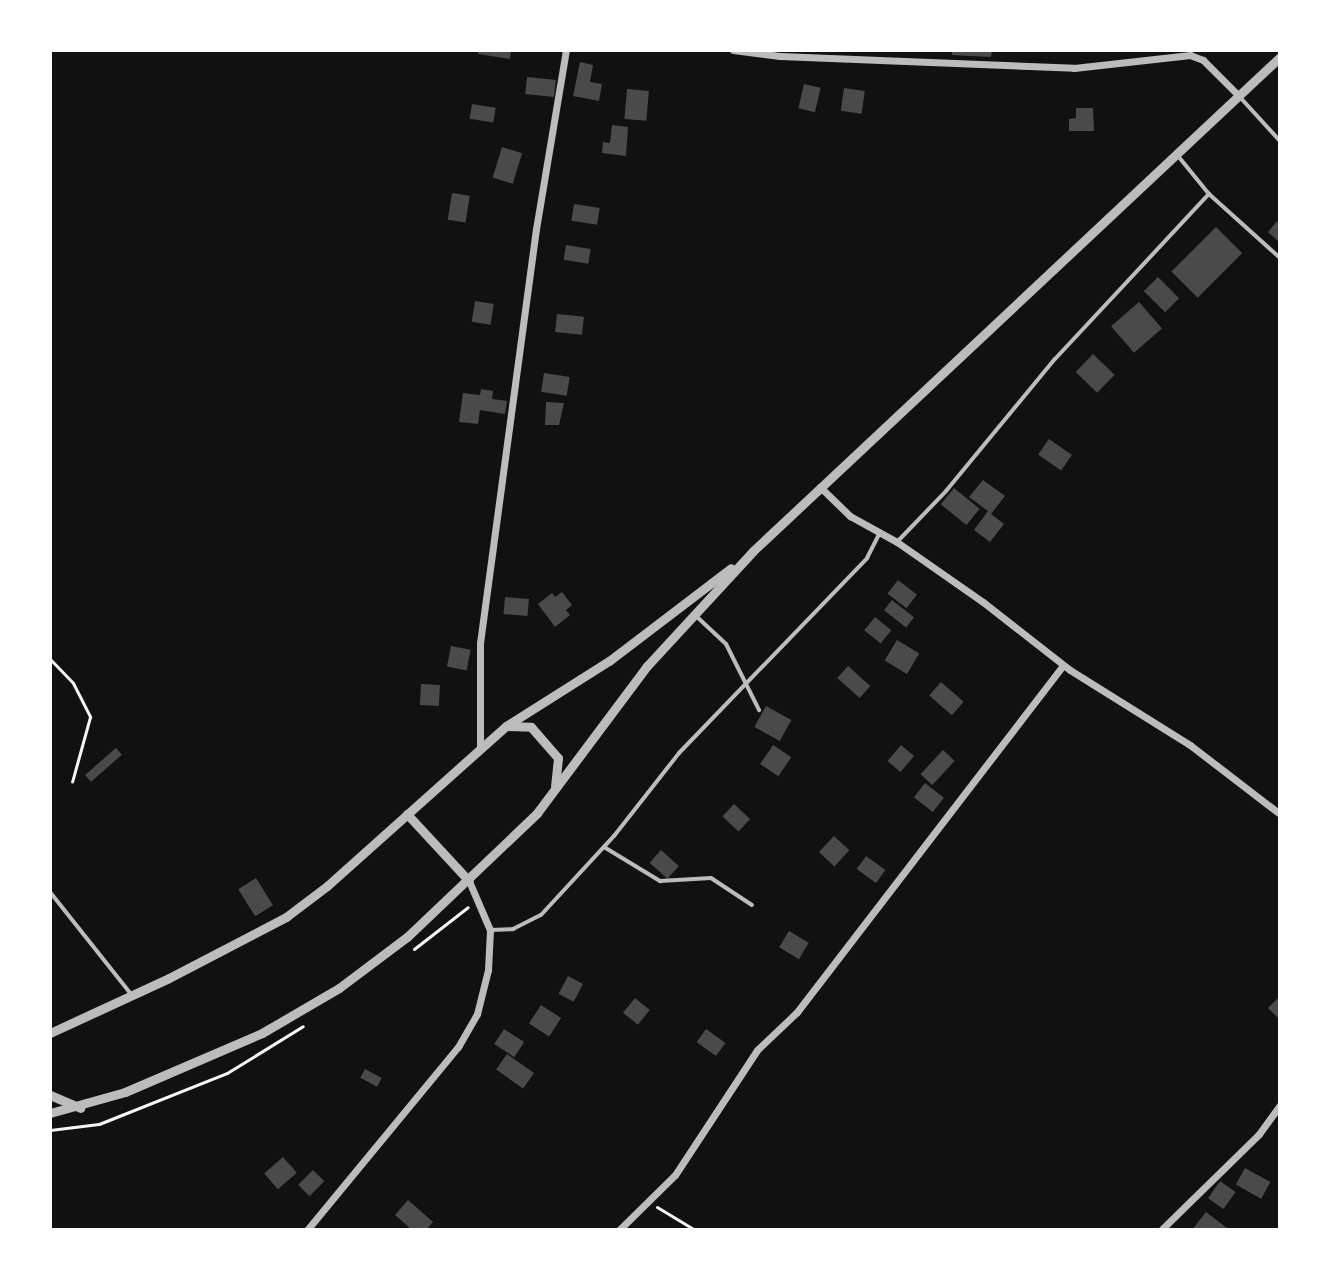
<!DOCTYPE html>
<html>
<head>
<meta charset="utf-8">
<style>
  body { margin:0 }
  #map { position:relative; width:1330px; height:1280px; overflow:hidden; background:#111; font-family:"Noto Serif",serif }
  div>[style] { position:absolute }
  .building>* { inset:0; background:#4a4a4a; transform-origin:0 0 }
  .path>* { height:3px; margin:-1.5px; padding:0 1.5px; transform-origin:1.5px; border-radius:1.5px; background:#f5f5f5 }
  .service>* { height:4px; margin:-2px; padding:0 2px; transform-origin:2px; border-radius:2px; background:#bcbcbc }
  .minor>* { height:7px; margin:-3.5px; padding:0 3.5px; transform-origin:3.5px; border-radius:3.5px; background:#bcbcbc }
  .tertiary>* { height:9px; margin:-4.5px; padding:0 4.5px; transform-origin:4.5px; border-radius:4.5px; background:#bcbcbc }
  span { translate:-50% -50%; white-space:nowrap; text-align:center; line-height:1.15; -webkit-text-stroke:7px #fff; paint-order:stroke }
  .frame { position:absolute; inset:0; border:52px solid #fff; pointer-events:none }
</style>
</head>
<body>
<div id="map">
  <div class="building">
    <i style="clip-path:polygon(478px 50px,511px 50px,510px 59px,478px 54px)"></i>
    <i style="clip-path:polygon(952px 50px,992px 50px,991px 57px,952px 55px)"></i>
    <i style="clip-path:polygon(580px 62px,593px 65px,590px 82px,602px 84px,599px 101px,573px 96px)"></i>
    <i style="left:527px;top:77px;width:29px;height:17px;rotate:6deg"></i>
    <i style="left:804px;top:84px;width:17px;height:25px;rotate:13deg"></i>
    <i style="left:844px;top:88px;width:21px;height:23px;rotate:8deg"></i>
    <i style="left:627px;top:89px;width:22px;height:30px;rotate:5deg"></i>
    <i style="left:472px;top:104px;width:24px;height:15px;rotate:9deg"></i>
    <i style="clip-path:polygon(1076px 108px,1093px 108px,1094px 131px,1069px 131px,1069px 119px,1076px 118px)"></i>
    <i style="clip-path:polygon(612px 125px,628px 127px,626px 156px,602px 153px,603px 142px,610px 143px)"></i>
    <i style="left:502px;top:147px;width:21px;height:32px;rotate:17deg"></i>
    <i style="left:452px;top:193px;width:18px;height:27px;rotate:9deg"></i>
    <i style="left:574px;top:204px;width:26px;height:17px;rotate:9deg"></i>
    <i style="clip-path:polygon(1277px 221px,1280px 223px,1280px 243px,1268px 232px)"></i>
    <i style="left:1216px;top:227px;width:37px;height:63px;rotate:45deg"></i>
    <i style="left:566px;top:245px;width:25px;height:15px;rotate:9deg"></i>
    <i style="left:1158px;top:277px;width:30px;height:20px;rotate:45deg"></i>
    <i style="left:475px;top:301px;width:19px;height:21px;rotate:9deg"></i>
    <i style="left:1139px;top:302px;width:35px;height:37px;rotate:49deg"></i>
    <i style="left:557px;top:314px;width:27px;height:18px;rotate:6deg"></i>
    <i style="left:1093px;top:354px;width:30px;height:25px;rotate:44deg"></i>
    <i style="left:544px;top:373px;width:26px;height:19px;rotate:9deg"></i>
    <i style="clip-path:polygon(481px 389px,493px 391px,492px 399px,507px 401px,505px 414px,480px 410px,478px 424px,459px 422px,463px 393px,480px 395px)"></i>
    <i style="clip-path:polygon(546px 402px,564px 403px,559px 425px,545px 425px)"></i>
    <i style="left:1049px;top:439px;width:28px;height:19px;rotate:35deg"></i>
    <i style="clip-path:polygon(983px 480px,1005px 496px,991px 514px,1004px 524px,990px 542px,974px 530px,988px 511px,969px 497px)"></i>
    <i style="left:954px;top:488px;width:33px;height:21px;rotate:39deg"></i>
    <i style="left:898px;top:580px;width:24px;height:17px;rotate:38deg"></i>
    <i style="clip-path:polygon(562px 592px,572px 605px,566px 610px,570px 615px,555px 627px,538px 604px,552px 593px,555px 597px)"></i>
    <i style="left:505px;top:597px;width:24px;height:17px;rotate:5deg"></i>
    <i style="left:892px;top:600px;width:28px;height:13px;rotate:38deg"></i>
    <i style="left:875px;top:617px;width:21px;height:17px;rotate:39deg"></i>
    <i style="left:897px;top:640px;width:26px;height:24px;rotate:31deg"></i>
    <i style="left:451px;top:646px;width:20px;height:21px;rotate:11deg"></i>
    <i style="left:848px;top:666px;width:30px;height:16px;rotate:42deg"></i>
    <i style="left:941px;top:682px;width:30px;height:18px;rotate:41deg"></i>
    <i style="left:421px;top:684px;width:19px;height:21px;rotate:3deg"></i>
    <i style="left:766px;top:706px;width:29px;height:24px;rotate:29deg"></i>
    <i style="left:773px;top:745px;width:22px;height:23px;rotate:34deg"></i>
    <i style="left:901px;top:745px;width:17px;height:21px;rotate:40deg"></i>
    <i style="left:116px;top:748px;width:9px;height:41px;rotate:49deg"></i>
    <i style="left:943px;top:750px;width:16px;height:33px;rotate:43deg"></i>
    <i style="left:925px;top:783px;width:24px;height:18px;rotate:38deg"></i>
    <i style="left:734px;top:804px;width:22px;height:17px;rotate:43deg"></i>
    <i style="left:834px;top:836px;width:21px;height:22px;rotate:43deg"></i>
    <i style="left:661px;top:850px;width:24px;height:17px;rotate:42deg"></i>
    <i style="left:866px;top:856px;width:24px;height:16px;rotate:36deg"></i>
    <i style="left:256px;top:878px;width:32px;height:21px;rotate:58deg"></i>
    <i style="left:789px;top:931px;width:23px;height:19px;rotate:31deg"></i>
    <i style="left:568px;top:976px;width:17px;height:20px;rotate:28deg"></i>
    <i style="clip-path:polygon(1280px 996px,1280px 1020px,1268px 1008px)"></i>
    <i style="left:635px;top:998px;width:19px;height:19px;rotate:39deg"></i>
    <i style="left:541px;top:1005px;width:24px;height:22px;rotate:33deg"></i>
    <i style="left:504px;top:1029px;width:24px;height:18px;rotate:33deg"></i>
    <i style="left:706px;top:1029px;width:24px;height:16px;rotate:36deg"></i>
    <i style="left:507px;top:1054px;width:33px;height:19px;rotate:35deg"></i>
    <i style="left:365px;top:1069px;width:19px;height:10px;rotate:28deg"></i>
    <i style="left:283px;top:1157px;width:21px;height:25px;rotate:49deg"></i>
    <i style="left:1245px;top:1168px;width:29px;height:19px;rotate:29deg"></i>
    <i style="left:313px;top:1170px;width:16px;height:21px;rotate:45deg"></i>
    <i style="left:1220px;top:1181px;width:19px;height:21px;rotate:35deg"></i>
    <i style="clip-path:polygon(408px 1200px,433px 1222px,426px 1230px,412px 1230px,395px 1215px)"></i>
    <i style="clip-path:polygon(1206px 1212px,1227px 1228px,1226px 1230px,1192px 1230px)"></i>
  </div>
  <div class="path">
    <i style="left:50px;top:659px;width:33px;rotate:46deg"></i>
    <i style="left:73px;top:683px;width:38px;rotate:63deg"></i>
    <i style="left:90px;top:717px;width:67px;rotate:105.5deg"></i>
    <i style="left:414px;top:949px;width:68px;rotate:-37.9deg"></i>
    <i style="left:50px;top:1130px;width:49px;rotate:-7deg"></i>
    <i style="left:99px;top:1124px;width:138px;rotate:-21.7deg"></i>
    <i style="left:227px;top:1073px;width:89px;rotate:-31.7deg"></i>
    <i style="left:657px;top:1207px;width:44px;rotate:31.2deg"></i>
  </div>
  <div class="service">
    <i style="left:1238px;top:95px;width:62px;rotate:47.6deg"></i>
    <i style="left:1178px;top:156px;width:49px;rotate:50.8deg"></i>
    <i style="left:1209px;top:194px;width:96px;rotate:42deg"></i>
    <i style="left:897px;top:542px;width:71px;rotate:-46.1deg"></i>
    <i style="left:946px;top:491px;width:171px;rotate:-50.5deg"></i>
    <i style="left:1055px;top:359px;width:226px;rotate:-47deg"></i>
    <i style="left:696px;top:616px;width:41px;rotate:43deg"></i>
    <i style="left:726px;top:644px;width:74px;rotate:63.4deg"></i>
    <i style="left:604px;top:847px;width:66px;rotate:31.3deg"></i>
    <i style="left:660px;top:881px;width:51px;rotate:-3.4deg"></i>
    <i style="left:711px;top:878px;width:49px;rotate:33.4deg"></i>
    <i style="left:50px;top:892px;width:129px;rotate:51.6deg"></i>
    <i style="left:490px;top:930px;width:23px;rotate:-2deg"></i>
    <i style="left:513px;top:929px;width:31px;rotate:-27deg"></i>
    <i style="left:541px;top:915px;width:108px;rotate:-47.3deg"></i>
    <i style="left:614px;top:836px;width:105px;rotate:-51.9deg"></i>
    <i style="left:679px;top:753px;width:271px;rotate:-46deg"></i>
    <i style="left:867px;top:558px;width:27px;rotate:-63deg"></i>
  </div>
  <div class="minor">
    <i style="left:733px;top:50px;width:47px;rotate:7.3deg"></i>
    <i style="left:780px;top:56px;width:294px;rotate:2.3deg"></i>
    <i style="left:1074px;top:68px;width:117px;rotate:-6.4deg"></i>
    <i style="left:1190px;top:55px;width:14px;rotate:21deg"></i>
    <i style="left:1203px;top:60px;width:49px;rotate:45deg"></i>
    <i style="left:820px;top:487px;width:42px;rotate:44deg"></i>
    <i style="left:850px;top:516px;width:54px;rotate:29deg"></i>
    <i style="left:897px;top:542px;width:105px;rotate:34.9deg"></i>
    <i style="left:983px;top:602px;width:110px;rotate:38deg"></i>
    <i style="left:1070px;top:670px;width:142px;rotate:32deg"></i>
    <i style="left:1190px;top:745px;width:113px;rotate:37.5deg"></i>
    <i style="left:480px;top:748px;width:105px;rotate:-90deg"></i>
    <i style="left:480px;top:643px;width:418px;rotate:-82.3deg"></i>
    <i style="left:536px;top:229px;width:181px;rotate:-80.5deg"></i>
    <i style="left:307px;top:1230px;width:237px;rotate:-50.5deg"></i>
    <i style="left:458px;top:1047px;width:38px;rotate:-60deg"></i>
    <i style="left:477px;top:1014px;width:45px;rotate:-76deg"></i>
    <i style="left:488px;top:970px;width:40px;rotate:-87.1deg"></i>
    <i style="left:490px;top:930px;width:53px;rotate:-113.2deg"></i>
    <i style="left:619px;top:1230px;width:78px;rotate:-44.5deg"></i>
    <i style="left:675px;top:1175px;width:149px;rotate:-56.7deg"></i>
    <i style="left:757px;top:1050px;width:55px;rotate:-43.5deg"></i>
    <i style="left:797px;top:1012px;width:437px;rotate:-52.5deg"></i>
    <i style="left:1161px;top:1230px;width:137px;rotate:-44.4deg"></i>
    <i style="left:1259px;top:1134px;width:36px;rotate:-54deg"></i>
  </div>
  <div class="tertiary">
    <i style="left:507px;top:726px;width:24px;rotate:2deg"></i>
    <i style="left:531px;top:727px;width:41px;rotate:48.9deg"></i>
    <i style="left:558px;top:758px;width:28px;rotate:96deg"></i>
    <i style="left:407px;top:814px;width:91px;rotate:47.2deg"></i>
    <i style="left:50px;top:1033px;width:131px;rotate:-24.8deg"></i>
    <i style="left:169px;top:978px;width:132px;rotate:-27.5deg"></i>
    <i style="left:286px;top:917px;width:51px;rotate:-37.1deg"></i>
    <i style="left:327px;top:886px;width:240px;rotate:-41.8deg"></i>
    <i style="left:506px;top:726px;width:122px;rotate:-32.3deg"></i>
    <i style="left:609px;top:661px;width:153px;rotate:-37.3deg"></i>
    <i style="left:50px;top:1095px;width:33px;rotate:23deg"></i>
    <i style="left:50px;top:1113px;width:78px;rotate:-15.6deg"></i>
    <i style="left:125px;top:1092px;width:149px;rotate:-23.3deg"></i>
    <i style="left:262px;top:1033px;width:89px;rotate:-30.3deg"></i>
    <i style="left:339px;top:988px;width:85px;rotate:-36.9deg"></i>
    <i style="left:407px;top:937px;width:180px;rotate:-43.6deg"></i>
    <i style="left:537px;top:813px;width:184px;rotate:-53.2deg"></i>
    <i style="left:647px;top:666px;width:156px;rotate:-47.3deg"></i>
    <i style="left:753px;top:551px;width:722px;rotate:-43.15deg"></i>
  </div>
  <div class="frame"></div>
</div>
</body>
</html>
